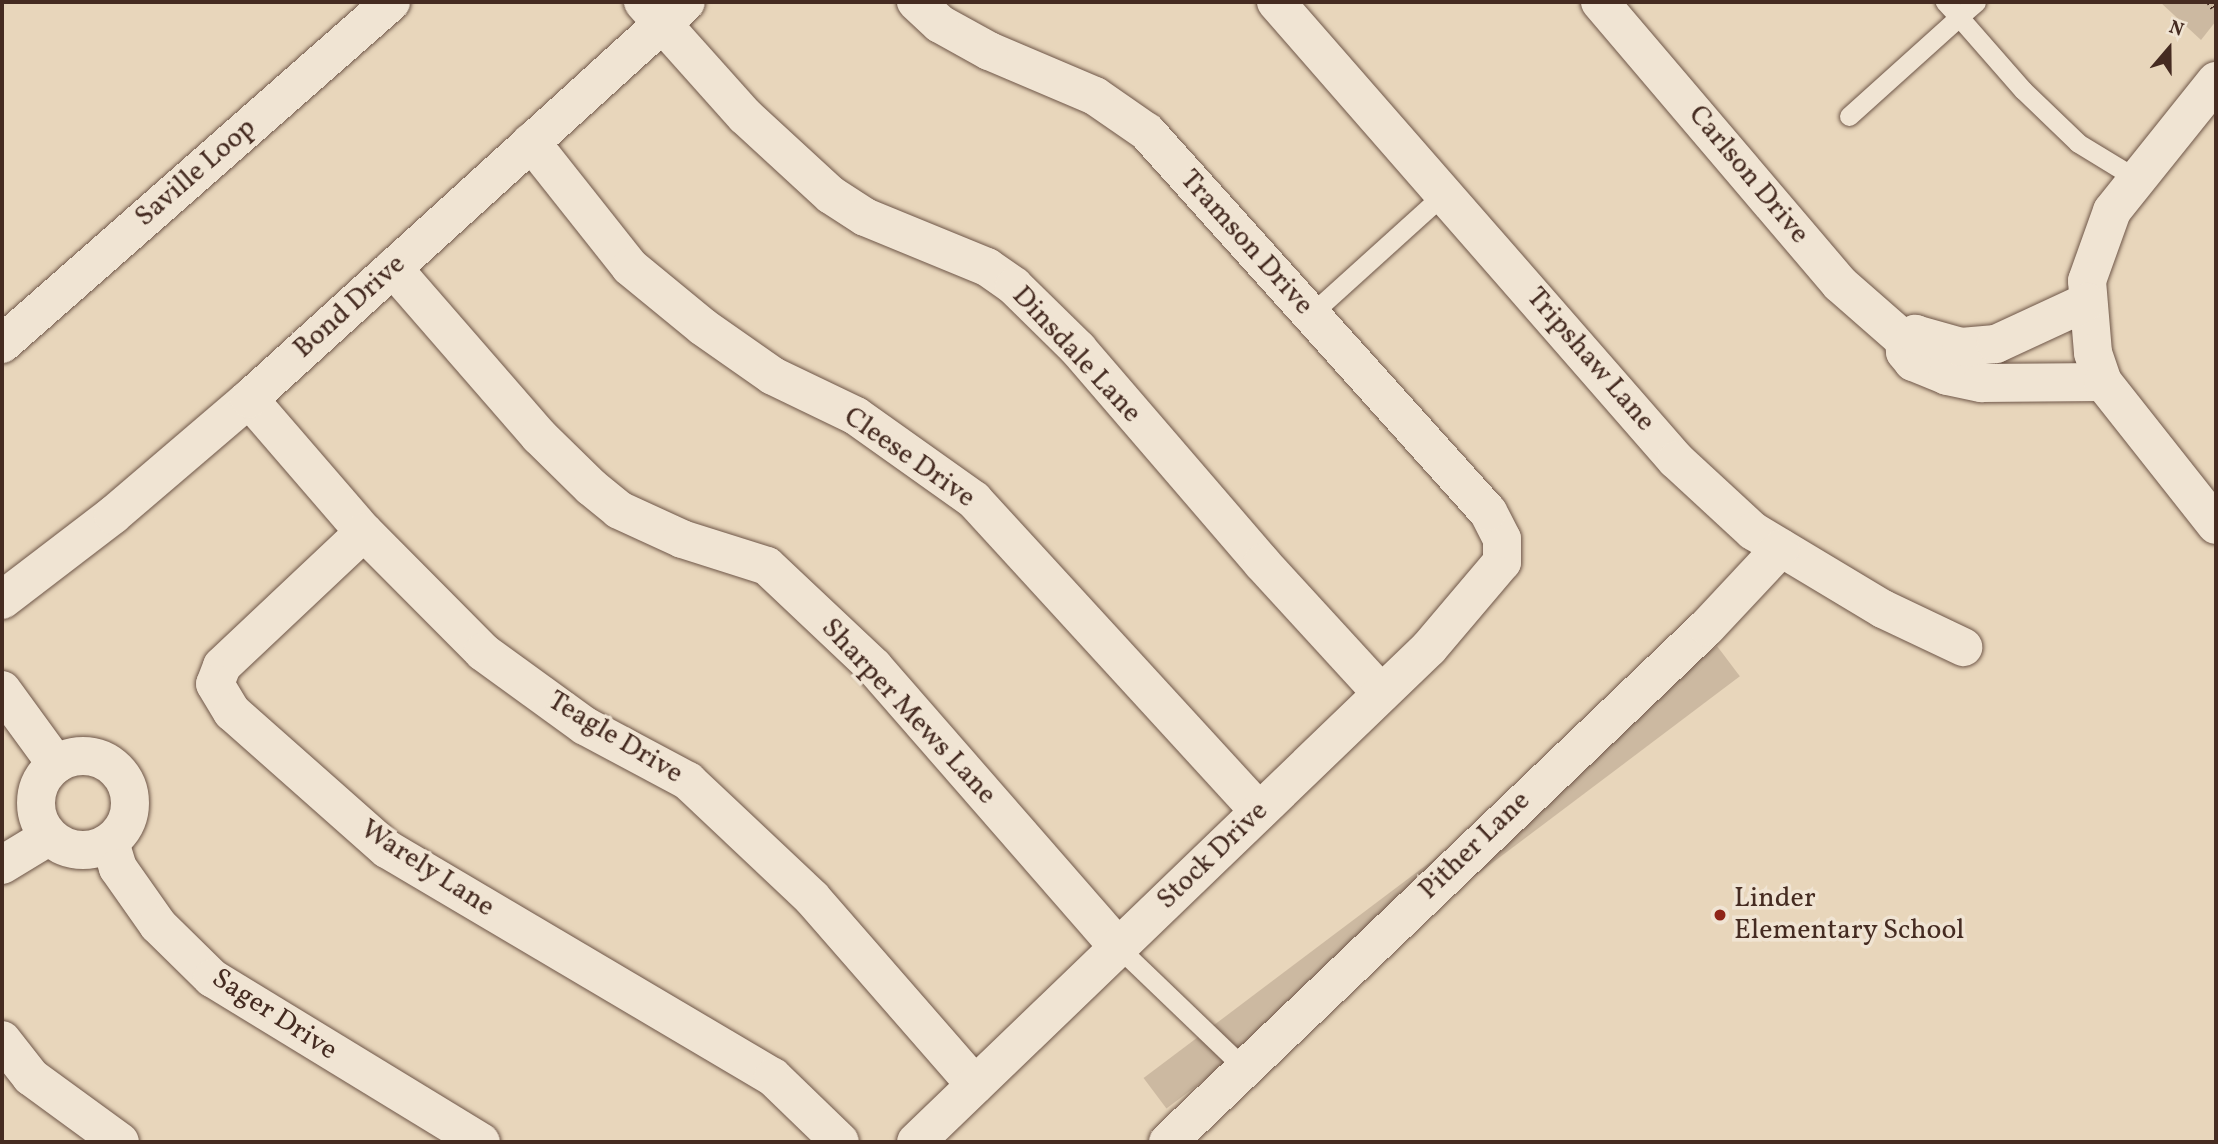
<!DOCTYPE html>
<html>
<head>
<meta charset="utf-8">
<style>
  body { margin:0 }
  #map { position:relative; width:2218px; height:1144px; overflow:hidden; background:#e8d6bb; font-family:Vollkorn,serif }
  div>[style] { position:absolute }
  .green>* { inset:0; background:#ccb9a1; transform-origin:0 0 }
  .path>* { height:4.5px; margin-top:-2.25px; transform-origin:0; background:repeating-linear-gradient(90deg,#452b21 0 2px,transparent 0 5.5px) }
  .roads { filter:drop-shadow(0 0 2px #6e5648) drop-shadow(0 0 2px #6e5648) }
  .lane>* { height:19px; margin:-9.5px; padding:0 9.5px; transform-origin:9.5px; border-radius:9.5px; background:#f0e4d3 }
  .street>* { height:38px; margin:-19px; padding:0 19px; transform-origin:19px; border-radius:19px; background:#f0e4d3 }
  .street>.ring { margin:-19px; padding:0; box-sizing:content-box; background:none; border:38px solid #f0e4d3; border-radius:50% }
  .dots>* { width:19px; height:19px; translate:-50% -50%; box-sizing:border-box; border:4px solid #f0e4d3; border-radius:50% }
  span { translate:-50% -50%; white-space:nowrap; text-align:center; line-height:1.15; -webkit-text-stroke:7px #f0e4d3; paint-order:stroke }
  .street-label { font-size:28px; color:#452b21 }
  .poi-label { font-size:28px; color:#452b21 }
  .left { translate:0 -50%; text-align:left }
  .frame { position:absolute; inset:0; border:4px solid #452b21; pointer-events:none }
  .north { position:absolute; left:2134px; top:14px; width:70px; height:70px; -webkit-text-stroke:5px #f0e4d3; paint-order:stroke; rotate:20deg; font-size:19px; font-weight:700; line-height:28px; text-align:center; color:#452b21 }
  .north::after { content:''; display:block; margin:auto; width:24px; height:32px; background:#452b21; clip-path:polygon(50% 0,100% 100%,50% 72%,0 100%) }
</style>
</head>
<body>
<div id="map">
  <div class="green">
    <i style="clip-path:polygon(2160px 2px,2216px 2px,2216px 21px,2201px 40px)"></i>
    <i style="left:1717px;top:646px;width:38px;height:718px;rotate:53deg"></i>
  </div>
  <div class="path">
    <i style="left:2209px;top:2px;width:7px;rotate:56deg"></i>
  </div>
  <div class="roads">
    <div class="lane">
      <i style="left:1976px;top:2px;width:23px;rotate:139deg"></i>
      <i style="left:1959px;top:17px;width:97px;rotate:48.8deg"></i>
      <i style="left:2023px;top:90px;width:76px;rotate:43.9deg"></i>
      <i style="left:2078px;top:143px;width:69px;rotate:31.4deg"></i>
      <i style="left:1849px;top:116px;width:148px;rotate:-42deg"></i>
      <i style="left:1959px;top:17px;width:21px;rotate:-133deg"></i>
      <i style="left:1311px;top:314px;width:181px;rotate:-42.1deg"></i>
      <i style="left:1118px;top:947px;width:176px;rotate:43.8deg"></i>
    </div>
    <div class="street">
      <i style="left:643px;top:2px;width:153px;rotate:48.2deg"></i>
      <i style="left:745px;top:116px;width:117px;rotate:42.6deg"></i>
      <i style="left:831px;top:195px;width:40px;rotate:32.9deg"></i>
      <i style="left:865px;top:217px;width:132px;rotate:22.3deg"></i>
      <i style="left:987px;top:267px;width:33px;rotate:35deg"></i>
      <i style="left:1014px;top:286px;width:90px;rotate:44.5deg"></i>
      <i style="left:1078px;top:349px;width:282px;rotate:49.3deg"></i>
      <i style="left:1262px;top:563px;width:176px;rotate:47.5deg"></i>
      <i style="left:1276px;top:2px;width:608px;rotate:48.87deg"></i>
      <i style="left:1676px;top:460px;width:105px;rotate:42.7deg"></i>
      <i style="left:1753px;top:531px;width:152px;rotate:31deg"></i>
      <i style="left:1883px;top:609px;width:89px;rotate:25.4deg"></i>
      <i style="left:1600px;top:2px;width:370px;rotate:49.6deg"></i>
      <i style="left:1840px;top:284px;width:85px;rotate:41.2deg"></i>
      <i style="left:1904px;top:340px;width:12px;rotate:85deg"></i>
      <i style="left:1905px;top:352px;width:13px;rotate:51deg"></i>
      <i style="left:1913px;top:362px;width:37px;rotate:22deg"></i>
      <i style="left:1947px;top:376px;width:35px;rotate:12deg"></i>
      <i style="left:1981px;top:383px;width:122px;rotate:-0.5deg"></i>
      <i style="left:2216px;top:81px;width:166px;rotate:128.7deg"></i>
      <i style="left:2112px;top:211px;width:74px;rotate:109.7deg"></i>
      <i style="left:2087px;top:281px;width:72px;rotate:85.2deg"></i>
      <i style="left:2093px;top:353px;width:31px;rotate:71deg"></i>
      <i style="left:2103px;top:382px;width:182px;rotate:51.7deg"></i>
      <i style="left:531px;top:142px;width:159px;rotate:51.6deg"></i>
      <i style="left:630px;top:267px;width:94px;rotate:39.4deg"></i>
      <i style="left:703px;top:327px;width:85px;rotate:35deg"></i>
      <i style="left:773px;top:376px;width:92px;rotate:25.7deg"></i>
      <i style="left:856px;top:416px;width:145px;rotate:35.4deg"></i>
      <i style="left:974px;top:500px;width:422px;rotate:47.5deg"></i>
      <i style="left:393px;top:268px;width:223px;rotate:49deg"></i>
      <i style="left:539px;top:436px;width:73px;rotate:44.4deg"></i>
      <i style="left:591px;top:487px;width:36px;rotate:39deg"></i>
      <i style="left:619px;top:510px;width:69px;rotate:24.7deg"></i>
      <i style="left:682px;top:539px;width:89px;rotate:17.6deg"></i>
      <i style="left:767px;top:566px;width:147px;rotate:43.3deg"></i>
      <i style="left:874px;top:667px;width:371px;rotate:48.9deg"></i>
      <i style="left:1904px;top:340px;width:13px;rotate:-29deg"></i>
      <i style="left:1915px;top:334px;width:48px;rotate:15.8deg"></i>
      <i style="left:1961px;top:347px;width:35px;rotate:-5deg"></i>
      <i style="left:1996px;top:344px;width:100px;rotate:-24.8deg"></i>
      <i style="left:2px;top:344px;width:518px;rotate:-41.32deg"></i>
      <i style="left:249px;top:399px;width:176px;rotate:49.2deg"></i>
      <i style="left:364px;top:532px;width:169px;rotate:45.2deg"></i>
      <i style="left:483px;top:652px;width:126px;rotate:36deg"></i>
      <i style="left:585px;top:726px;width:117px;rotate:28.1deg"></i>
      <i style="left:688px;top:781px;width:170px;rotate:43.3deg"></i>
      <i style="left:812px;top:898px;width:248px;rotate:48.9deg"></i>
      <i style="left:364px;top:532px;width:195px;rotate:136.7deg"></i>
      <i style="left:222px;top:666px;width:19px;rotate:111deg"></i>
      <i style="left:215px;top:684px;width:33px;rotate:59deg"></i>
      <i style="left:232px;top:712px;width:207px;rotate:41.5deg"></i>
      <i style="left:387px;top:849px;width:448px;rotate:30.6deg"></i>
      <i style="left:773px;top:1077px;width:93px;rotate:44.1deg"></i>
      <i style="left:2px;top:600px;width:140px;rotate:-37.4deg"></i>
      <i style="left:113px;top:515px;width:179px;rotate:-40.5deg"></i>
      <i style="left:249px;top:399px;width:590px;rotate:-42.25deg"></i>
      <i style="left:2px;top:690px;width:92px;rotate:53.9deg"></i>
      <i class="ring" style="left:36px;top:756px;width:56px;height:56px"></i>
      <i style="left:110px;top:842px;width:27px;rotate:73deg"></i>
      <i style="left:118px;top:868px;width:70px;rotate:54.9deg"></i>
      <i style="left:158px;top:925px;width:76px;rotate:44.5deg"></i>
      <i style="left:212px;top:978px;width:315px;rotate:31.4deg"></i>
      <i style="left:2px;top:865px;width:54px;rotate:-31.3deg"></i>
      <i style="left:2px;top:1040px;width:47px;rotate:51.9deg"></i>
      <i style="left:31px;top:1077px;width:110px;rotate:36.1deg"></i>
      <i style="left:916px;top:1142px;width:712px;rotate:-43.92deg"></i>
      <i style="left:1429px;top:648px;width:113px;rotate:-49.7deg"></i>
      <i style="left:1502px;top:562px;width:23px;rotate:-90deg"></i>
      <i style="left:1502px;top:539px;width:30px;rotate:-117deg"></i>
      <i style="left:1488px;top:512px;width:511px;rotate:-131.9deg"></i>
      <i style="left:1147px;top:132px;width:63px;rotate:-145.3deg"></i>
      <i style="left:1095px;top:96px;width:115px;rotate:-157deg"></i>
      <i style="left:989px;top:51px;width:56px;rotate:-151.1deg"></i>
      <i style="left:940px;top:24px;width:33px;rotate:-137deg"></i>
      <i style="left:1168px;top:1142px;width:745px;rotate:-43.7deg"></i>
      <i style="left:1707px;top:627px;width:108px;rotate:-46.9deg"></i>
    </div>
  </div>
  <div class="dots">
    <i style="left:1720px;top:915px;background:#8f2418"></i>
  </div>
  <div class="street-label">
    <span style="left:196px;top:173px;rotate:-41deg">Saville Loop</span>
    <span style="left:1748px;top:175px;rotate:50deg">Carlson Drive</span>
    <span style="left:1246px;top:243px;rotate:48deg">Tramson Drive</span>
    <span style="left:350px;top:307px;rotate:-42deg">Bond Drive</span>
    <span style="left:1076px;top:355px;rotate:47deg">Dinsdale Lane</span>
    <span style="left:1590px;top:360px;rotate:49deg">Tripshaw Lane</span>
    <span style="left:909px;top:458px;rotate:35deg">Cleese Drive</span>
    <span style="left:908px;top:712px;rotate:47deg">Sharper Mews Lane</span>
    <span style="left:615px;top:738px;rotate:31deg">Teagle Drive</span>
    <span style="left:1475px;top:846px;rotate:-44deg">Pither Lane</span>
    <span style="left:1213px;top:856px;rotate:-44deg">Stock Drive</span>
    <span style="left:427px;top:869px;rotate:33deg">Warely Lane</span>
    <span style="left:274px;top:1015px;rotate:33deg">Sager Drive</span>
  </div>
  <div class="poi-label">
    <span class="left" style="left:1734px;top:915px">Linder<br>Elementary School</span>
  </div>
  <div class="frame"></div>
  <div class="north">N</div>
</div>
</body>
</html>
